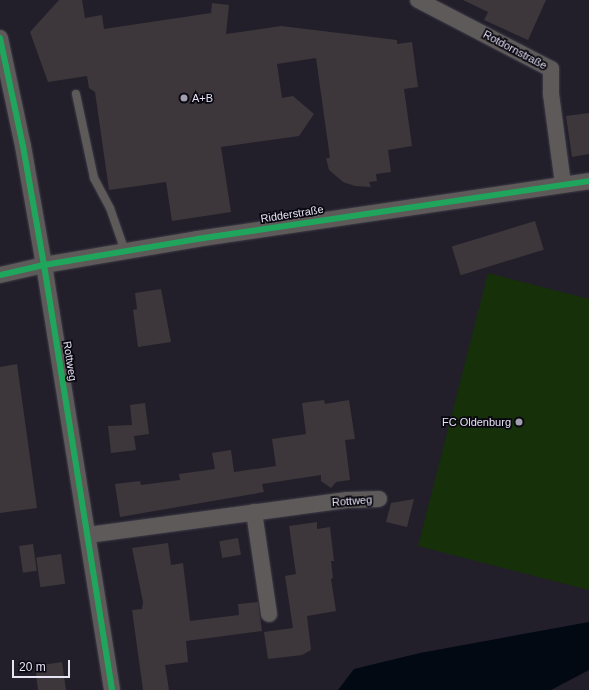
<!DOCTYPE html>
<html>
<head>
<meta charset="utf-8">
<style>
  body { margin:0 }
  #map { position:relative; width:589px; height:690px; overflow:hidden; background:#221f2b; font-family:Helvetica,sans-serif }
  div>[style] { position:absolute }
  .green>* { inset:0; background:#163009 }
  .water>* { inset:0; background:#030913 }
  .building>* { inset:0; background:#3d373b; transform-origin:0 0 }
  .roads { filter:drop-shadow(0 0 1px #3e3b46) drop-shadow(0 0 1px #3e3b46) }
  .lane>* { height:8px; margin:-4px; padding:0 4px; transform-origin:4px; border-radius:4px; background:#5e5a59 }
  .street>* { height:16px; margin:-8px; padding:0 8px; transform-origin:8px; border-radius:8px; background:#5e5a59 }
  .cycleway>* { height:6px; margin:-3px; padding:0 3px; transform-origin:3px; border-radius:3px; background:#20a55d }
  .dots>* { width:11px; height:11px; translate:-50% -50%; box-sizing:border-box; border:2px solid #090710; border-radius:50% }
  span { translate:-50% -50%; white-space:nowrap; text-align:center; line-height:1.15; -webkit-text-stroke:3.5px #090710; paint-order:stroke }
  .street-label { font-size:11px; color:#e6e4f3 }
  .poi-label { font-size:11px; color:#e6e4f3 }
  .left { translate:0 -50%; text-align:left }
  .right { translate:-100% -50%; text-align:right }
  .scale { position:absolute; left:12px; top:660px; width:58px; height:18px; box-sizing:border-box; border:2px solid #e6e4f3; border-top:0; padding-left:5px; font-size:12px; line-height:14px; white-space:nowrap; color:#e6e4f3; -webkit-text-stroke:3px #090710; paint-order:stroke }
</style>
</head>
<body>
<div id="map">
  <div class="green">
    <i style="clip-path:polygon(488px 273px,589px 299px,589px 590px,418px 546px)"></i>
  </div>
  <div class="water">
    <i style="clip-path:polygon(589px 622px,589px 670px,551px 690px,338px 690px,354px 669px,420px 653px)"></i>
  </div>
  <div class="building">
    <i style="clip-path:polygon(59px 0,82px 0,85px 18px,102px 15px,104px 29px,211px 13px,212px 3px,229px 5px,226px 34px,281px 26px,397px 40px,397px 44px,412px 42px,418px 87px,404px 89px,412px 146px,388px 150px,391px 172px,376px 174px,377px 181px,369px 182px,371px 187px,355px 186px,343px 182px,329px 170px,326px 158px,330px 158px,316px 58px,277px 64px,282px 98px,293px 96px,314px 114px,299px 136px,221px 147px,231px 212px,172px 221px,166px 182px,109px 190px,95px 92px,89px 88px,87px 76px,48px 82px,30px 32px)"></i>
    <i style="clip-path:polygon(463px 0,546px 0,528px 40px,484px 20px,488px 12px)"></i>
    <i style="clip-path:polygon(589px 113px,589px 154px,572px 157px,566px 116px)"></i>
    <i style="left:535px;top:221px;width:30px;height:87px;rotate:73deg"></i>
    <i style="clip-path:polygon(161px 289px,171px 342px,138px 347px,133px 310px,137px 309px,135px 293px)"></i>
    <i style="clip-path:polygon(17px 364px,37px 508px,0 513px,0 367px)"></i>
    <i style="clip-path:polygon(324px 400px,325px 404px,349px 400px,355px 439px,345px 440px,350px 480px,336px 482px,331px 488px,321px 481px,321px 475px,262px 484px,264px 492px,120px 517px,115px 484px,140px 481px,141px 485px,180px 480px,179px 474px,215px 469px,212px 453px,231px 450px,234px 472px,276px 466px,272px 439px,306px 434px,302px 403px)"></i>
    <i style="clip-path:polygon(145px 403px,149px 434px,134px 436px,136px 450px,111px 453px,108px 426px,132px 425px,130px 405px)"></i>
    <i style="clip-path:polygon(414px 499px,407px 527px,386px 522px,391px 503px)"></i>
    <i style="clip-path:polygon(317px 522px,317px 529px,330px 527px,334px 561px,331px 561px,333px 578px,331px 579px,336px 611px,307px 616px,311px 650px,302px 655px,268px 659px,264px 632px,293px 628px,285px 576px,296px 574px,289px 526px)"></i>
    <i style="left:238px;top:538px;width:17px;height:19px;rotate:80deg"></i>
    <i style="clip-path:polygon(168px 543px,171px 565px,183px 563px,190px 621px,239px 615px,238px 604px,258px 602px,262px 631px,186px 641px,188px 662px,165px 665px,169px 690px,143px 690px,132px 610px,142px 609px,143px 602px,132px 548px)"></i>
    <i style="left:33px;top:544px;width:27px;height:14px;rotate:82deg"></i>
    <i style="left:61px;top:554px;width:30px;height:25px;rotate:82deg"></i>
    <i style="clip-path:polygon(62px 662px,66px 690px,38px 690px,35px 666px)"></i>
  </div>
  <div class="roads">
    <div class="lane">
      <i style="left:76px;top:94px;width:86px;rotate:77.9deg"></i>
      <i style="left:94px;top:178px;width:34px;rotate:62deg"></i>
      <i style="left:110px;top:208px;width:46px;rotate:70.8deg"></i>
    </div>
    <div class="street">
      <i style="left:418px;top:0;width:150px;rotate:27.4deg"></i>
      <i style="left:551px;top:69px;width:25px;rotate:90deg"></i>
      <i style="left:551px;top:94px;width:91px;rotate:82.4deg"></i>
      <i style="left:0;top:38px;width:110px;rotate:78deg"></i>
      <i style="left:23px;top:146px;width:121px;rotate:80deg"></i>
      <i style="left:44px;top:265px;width:430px;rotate:80.9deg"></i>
      <i style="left:0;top:275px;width:45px;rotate:-12.8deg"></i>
      <i style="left:44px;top:265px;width:155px;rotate:-9.6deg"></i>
      <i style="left:197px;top:239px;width:396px;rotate:-8.4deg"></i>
      <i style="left:254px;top:512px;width:103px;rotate:81.6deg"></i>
      <i style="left:88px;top:535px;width:261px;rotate:-7.7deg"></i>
      <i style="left:347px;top:500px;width:32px;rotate:-2deg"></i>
    </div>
  </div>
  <div class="cycleway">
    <i style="left:0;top:38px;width:110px;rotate:78deg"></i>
    <i style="left:23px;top:146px;width:121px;rotate:80deg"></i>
    <i style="left:44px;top:265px;width:430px;rotate:80.9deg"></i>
    <i style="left:0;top:275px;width:45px;rotate:-12.8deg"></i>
    <i style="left:44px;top:265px;width:155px;rotate:-9.6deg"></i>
    <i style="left:197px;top:239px;width:396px;rotate:-8.4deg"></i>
  </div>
  <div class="dots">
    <i style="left:184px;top:98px;background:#a19fad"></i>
    <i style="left:519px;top:422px;background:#a19fad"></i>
  </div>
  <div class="street-label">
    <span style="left:515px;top:50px;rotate:28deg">Rotdornstraße</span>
    <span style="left:292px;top:214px;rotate:-9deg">Ridderstraße</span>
    <span style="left:70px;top:361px;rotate:81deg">Rottweg</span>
    <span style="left:352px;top:501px;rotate:-4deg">Rottweg</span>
  </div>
  <div class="poi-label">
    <span class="left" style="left:192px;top:98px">A+B</span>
    <span class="right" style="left:511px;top:422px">FC Oldenburg</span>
  </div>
  <div class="scale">20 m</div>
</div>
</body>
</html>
